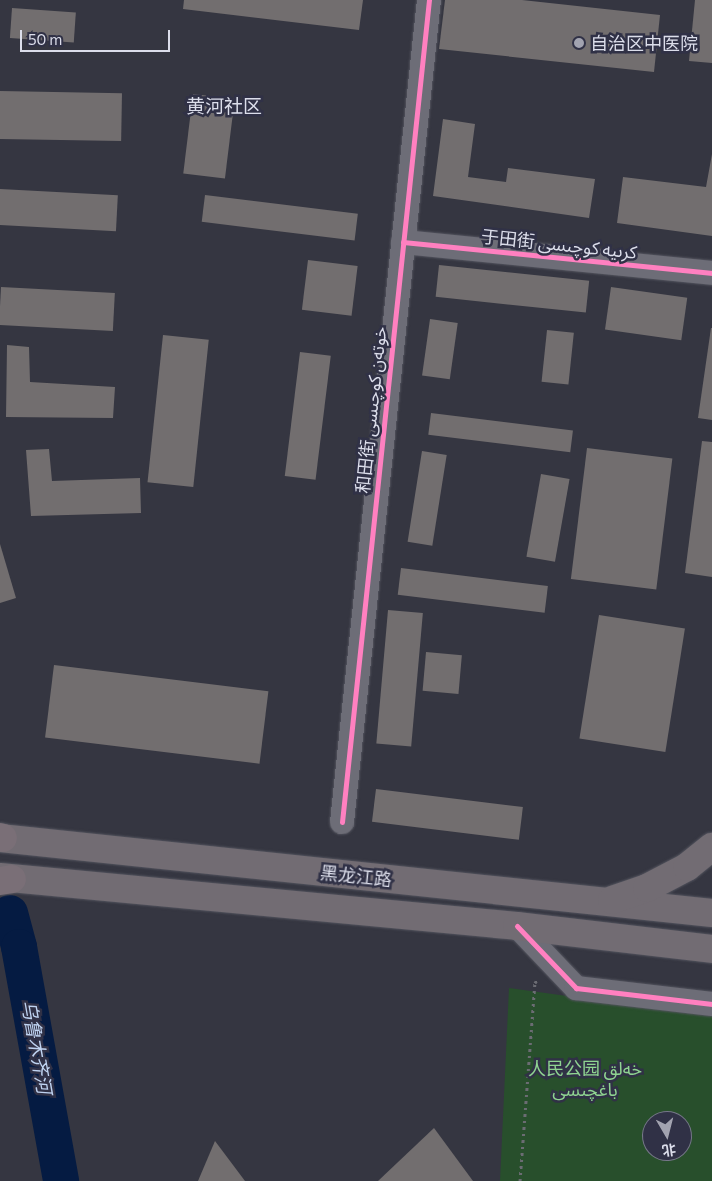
<!DOCTYPE html>
<html>
<head>
<meta charset="utf-8">
<style>
  body { margin:0 }
  #map { position:relative; width:712px; height:1181px; overflow:hidden; background:#353641; font-family:Commissioner,"Noto Sans Arabic","Noto Sans SC",sans-serif }
  div>[style] { position:absolute }
  .green>* { inset:0; background:#284f2c }
  .water>* { inset:0; background:#051b42 }
  .river>* { height:36px; margin:-18px; padding:0 18px; transform-origin:18px; border-radius:18px; background:#051b42 }
  .building>* { inset:0; background:#726e6f; transform-origin:0 0 }
  .path>* { height:3px; margin-top:-1.5px; transform-origin:0; background:repeating-linear-gradient(90deg,#6b6c73 0 2.5px,transparent 0 6.5px) }
  .roads { filter:drop-shadow(0 0 1px #53545e) drop-shadow(0 0 1px #53545e) }
  .minor>* { height:24px; margin:-12px; padding:0 12px; transform-origin:12px; border-radius:12px; background:#6d6d77 }
  .major>* { height:28px; margin:-14px; padding:0 14px; transform-origin:14px; border-radius:14px; background:#726c73 }
  .highway>* { height:28px; margin:-14px; padding:0 14px; transform-origin:14px; border-radius:14px; background:#7a6f77 }
  .cycleway>* { height:5px; margin:-2.5px; padding:0 2.5px; transform-origin:2.5px; border-radius:2.5px; background:#ff80c0 }
  .dots>* { width:14px; height:14px; translate:-50% -50%; box-sizing:border-box; border:2px solid #303146; border-radius:50% }
  span { translate:-50% -50%; white-space:nowrap; text-align:center; line-height:1.15; -webkit-text-stroke:5px #303146; paint-order:stroke }
  .poi-label { font-size:18px; color:#dcdeeb }
  .left { translate:0 -50%; text-align:left }
  .street-label { font-size:18px; color:#dcdeeb }
  .park-label { font-size:18px; color:#8fd491 }
  .neighbourhood-label { font-size:19px; color:#dcdeeb }
  .water-label { font-size:19px; color:#bfd3f1; font-style:italic }
  .north { position:absolute; left:642px; top:1111px; width:50px; height:50px; box-sizing:border-box; background:#303146; border:1px solid #757688; border-radius:50%; rotate:172deg; font-size:14px; font-weight:700; line-height:20px; text-align:center; color:#dcdeeb }
  .north::after { content:''; display:block; margin:auto; width:18px; height:22px; background:#a2a3b0; clip-path:polygon(50% 0,100% 100%,50% 72%,0 100%) }
  .scale { position:absolute; left:20px; top:30px; width:150px; height:22px; box-sizing:border-box; border:2px solid #dcdeeb; border-top:0; padding-left:6px; font-size:15px; line-height:18px; white-space:nowrap; color:#dcdeeb; -webkit-text-stroke:4px #303146; paint-order:stroke }
</style>
</head>
<body>
<div id="map">
  <div class="green">
    <i style="clip-path:polygon(evenodd,509px 988px,712px 1016px,712px 1181px,500px 1181px,509px 988px,652px 1121px,682px 1121px,682px 1151px,652px 1151px,652px 1121px)"></i>
  </div>
  <div class="water">
    <i style="clip-path:polygon(60px 1143px,71px 1181px,53px 1181px,45px 1145px)"></i>
  </div>
  <div class="river">
    <i style="left:10px;top:913px;width:35px;rotate:75deg"></i>
    <i style="left:19px;top:947px;width:238px;rotate:79.8deg"></i>
  </div>
  <div class="building">
    <i style="clip-path:polygon(184px 0,363px 0,359px 30px,183px 9px)"></i>
    <i style="clip-path:polygon(445px 0,522px 0,660px 15px,654px 72px,439px 49px)"></i>
    <i style="clip-path:polygon(695px 0,712px 0,712px 63px,689px 61px)"></i>
    <i style="left:12px;top:8px;width:64px;height:30px;rotate:4deg"></i>
    <i style="left:0;top:91px;width:122px;height:48px;rotate:1deg"></i>
    <i style="left:193px;top:94px;width:42px;height:80px;rotate:7deg"></i>
    <i style="clip-path:polygon(443px 119px,475px 124px,468px 177px,506px 182px,508px 168px,595px 179px,589px 218px,433px 196px)"></i>
    <i style="clip-path:polygon(712px 154px,712px 236px,617px 223px,623px 177px,706px 187px)"></i>
    <i style="left:0;top:189px;width:118px;height:36px;rotate:3deg"></i>
    <i style="left:205px;top:195px;width:154px;height:27px;rotate:7deg"></i>
    <i style="left:308px;top:260px;width:50px;height:50px;rotate:7deg"></i>
    <i style="left:439px;top:265px;width:151px;height:32px;rotate:6deg"></i>
    <i style="left:1px;top:287px;width:114px;height:38px;rotate:3deg"></i>
    <i style="left:611px;top:287px;width:77px;height:43px;rotate:8deg"></i>
    <i style="left:430px;top:319px;width:28px;height:57px;rotate:8deg"></i>
    <i style="clip-path:polygon(711px 328px,712px 328px,712px 420px,698px 418px)"></i>
    <i style="left:547px;top:330px;width:27px;height:52px;rotate:6deg"></i>
    <i style="left:163px;top:335px;width:46px;height:148px;rotate:6deg"></i>
    <i style="clip-path:polygon(7px 345px,29px 347px,30px 382px,115px 387px,113px 418px,6px 417px)"></i>
    <i style="left:300px;top:352px;width:31px;height:125px;rotate:7deg"></i>
    <i style="left:431px;top:413px;width:143px;height:22px;rotate:7deg"></i>
    <i style="clip-path:polygon(702px 441px,712px 442px,712px 577px,685px 573px)"></i>
    <i style="left:587px;top:448px;width:86px;height:132px;rotate:7deg"></i>
    <i style="clip-path:polygon(49px 449px,52px 481px,140px 478px,141px 513px,31px 516px,26px 450px)"></i>
    <i style="left:422px;top:451px;width:25px;height:92px;rotate:9deg"></i>
    <i style="left:541px;top:474px;width:29px;height:84px;rotate:10deg"></i>
    <i style="clip-path:polygon(0 544px,16px 598px,0 603px)"></i>
    <i style="left:401px;top:568px;width:148px;height:27px;rotate:7deg"></i>
    <i style="left:388px;top:610px;width:35px;height:134px;rotate:5deg"></i>
    <i style="left:599px;top:615px;width:87px;height:125px;rotate:9deg"></i>
    <i style="left:426px;top:652px;width:36px;height:39px;rotate:5deg"></i>
    <i style="left:54px;top:665px;width:216px;height:73px;rotate:7deg"></i>
    <i style="left:376px;top:789px;width:148px;height:33px;rotate:7deg"></i>
    <i style="clip-path:polygon(434px 1128px,473px 1181px,378px 1181px)"></i>
    <i style="clip-path:polygon(215px 1141px,245px 1181px,198px 1181px)"></i>
  </div>
  <div class="path">
    <i style="left:520px;top:1181px;width:199px;rotate:-85.7deg"></i>
    <i style="left:535px;top:983px;width:6px;rotate:-59deg"></i>
  </div>
  <div class="roads">
    <div class="minor">
      <i style="left:403px;top:242px;width:311px;rotate:5.7deg"></i>
      <i style="left:342px;top:822px;width:827px;rotate:-83.96deg"></i>
      <i style="left:517px;top:926px;width:86px;rotate:46.4deg"></i>
      <i style="left:576px;top:988px;width:137px;rotate:6.7deg"></i>
    </div>
    <div class="major">
      <i style="left:0;top:838px;width:716px;rotate:6.01deg"></i>
      <i style="left:0;top:877px;width:519px;rotate:5.41deg"></i>
      <i style="left:517px;top:926px;width:196px;rotate:6.7deg"></i>
      <i style="left:612px;top:900px;width:37px;rotate:-19deg"></i>
      <i style="left:647px;top:888px;width:45px;rotate:-27.7deg"></i>
      <i style="left:687px;top:867px;width:32px;rotate:-39deg"></i>
    </div>
    <div class="highway">
      <i style="left:0;top:837px;width:3px;rotate:18deg"></i>
      <i style="left:0;top:881px;width:12px;rotate:-9deg"></i>
    </div>
  </div>
  <div class="cycleway">
    <i style="left:403px;top:242px;width:311px;rotate:5.7deg"></i>
    <i style="left:342px;top:822px;width:827px;rotate:-83.96deg"></i>
    <i style="left:517px;top:926px;width:86px;rotate:46.4deg"></i>
    <i style="left:576px;top:988px;width:137px;rotate:6.7deg"></i>
  </div>
  <div class="dots">
    <i style="left:579px;top:43px;background:#a2a3b0"></i>
  </div>
  <div class="poi-label">
    <span class="left" style="left:590px;top:43px">自治区中医院</span>
  </div>
  <div class="street-label">
    <span style="left:559px;top:244px;rotate:6deg">于田街 كرىيە كوچىسى</span>
    <span style="left:371px;top:410px;rotate:-84deg">和田街 خوتەن كوچىسى</span>
    <span style="left:356px;top:876px;rotate:6deg">黑龙江路</span>
  </div>
  <div class="park-label">
    <span style="left:585px;top:1079px">人民公园 خەلق<br>باغچىسى</span>
  </div>
  <div class="neighbourhood-label">
    <span style="left:224px;top:106px">黄河社区</span>
  </div>
  <div class="water-label">
    <span style="left:37px;top:1047px;rotate:80deg">乌鲁木齐河</span>
  </div>
  <div class="north">北</div>
  <div class="scale">50 m</div>
</div>
</body>
</html>
